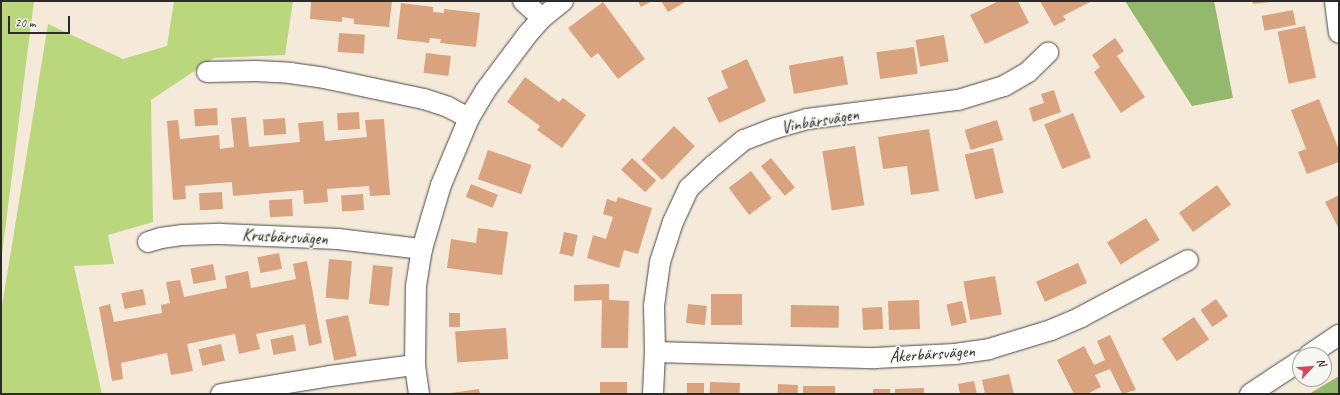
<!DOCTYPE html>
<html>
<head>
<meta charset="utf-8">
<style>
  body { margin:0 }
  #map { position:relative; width:1340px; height:395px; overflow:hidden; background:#f5e9da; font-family:Caveat,sans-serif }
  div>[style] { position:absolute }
  .green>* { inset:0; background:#bbd77d }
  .forest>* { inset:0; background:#94b86c }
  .building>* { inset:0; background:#d8a37e; transform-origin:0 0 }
  .roads { filter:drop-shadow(0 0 1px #494845) drop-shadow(0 0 1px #494845) }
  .street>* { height:20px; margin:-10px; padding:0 10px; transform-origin:10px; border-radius:10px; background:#fff }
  span { translate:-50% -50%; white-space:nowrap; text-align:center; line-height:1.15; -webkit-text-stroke:3.5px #f6f6f2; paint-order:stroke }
  .street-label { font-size:17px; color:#2b2b2b }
  .frame { position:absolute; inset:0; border:2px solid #2b2b2b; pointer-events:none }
  .north { position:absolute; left:1292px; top:347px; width:40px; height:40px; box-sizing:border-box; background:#f6f6f2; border:1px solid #a5a5a2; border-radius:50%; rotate:64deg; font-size:11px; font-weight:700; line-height:16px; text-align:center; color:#2b2b2b }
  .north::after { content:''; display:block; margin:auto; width:14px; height:18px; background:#d1495b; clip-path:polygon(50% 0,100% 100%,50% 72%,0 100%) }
  .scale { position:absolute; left:8px; top:16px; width:62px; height:18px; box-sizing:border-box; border:2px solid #2b2b2b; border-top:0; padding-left:5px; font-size:12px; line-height:14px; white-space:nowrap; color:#2b2b2b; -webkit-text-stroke:3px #f6f6f2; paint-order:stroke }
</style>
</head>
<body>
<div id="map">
  <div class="green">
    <i style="clip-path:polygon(1px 1px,34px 1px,1px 262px)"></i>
    <i style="clip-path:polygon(174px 1px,293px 1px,285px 55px,214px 58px,151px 100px,153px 222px,108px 235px,114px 264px,74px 266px,102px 394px,1px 394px,1px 312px,48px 24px,123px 59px,167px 46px)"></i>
  </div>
  <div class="forest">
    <i style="clip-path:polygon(1125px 1px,1214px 1px,1233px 98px,1192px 106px)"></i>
    <i style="clip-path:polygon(1339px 376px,1339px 394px,1309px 394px)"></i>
  </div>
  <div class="building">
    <i style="clip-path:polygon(311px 1px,392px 1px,389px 27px,354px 24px,354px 19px,342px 17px,342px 22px,310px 19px)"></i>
    <i style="clip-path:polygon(638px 1px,652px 1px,641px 7px)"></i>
    <i style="clip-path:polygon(661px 1px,687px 1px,668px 12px)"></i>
    <i style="clip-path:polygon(999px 1px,1018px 1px,1029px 23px,985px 44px,970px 15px)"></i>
    <i style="clip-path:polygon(1040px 1px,1092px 1px,1063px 16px,1066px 20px,1054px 26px)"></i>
    <i style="clip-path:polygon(1253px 1px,1271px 1px,1271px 2px,1253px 4px)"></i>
    <i style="clip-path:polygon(603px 2px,645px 59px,618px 79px,598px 53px,591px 58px,568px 28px)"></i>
    <i style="clip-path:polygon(401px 3px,433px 7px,433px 12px,444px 13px,444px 9px,480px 13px,476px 47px,440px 43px,441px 39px,430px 38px,429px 43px,397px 39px)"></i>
    <i style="left:1293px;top:10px;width:15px;height:32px;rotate:79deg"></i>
    <i style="left:1305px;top:26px;width:53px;height:28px;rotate:78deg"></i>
    <i style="left:339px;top:33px;width:26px;height:19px;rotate:4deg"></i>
    <i style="left:944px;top:35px;width:27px;height:29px;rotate:80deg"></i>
    <i style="clip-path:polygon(1115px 38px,1124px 51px,1117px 56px,1145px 97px,1121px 113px,1094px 72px,1100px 67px,1092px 55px)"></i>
    <i style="left:914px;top:47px;width:27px;height:38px;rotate:82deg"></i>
    <i style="left:426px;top:53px;width:25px;height:20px;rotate:7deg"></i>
    <i style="left:843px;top:56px;width:29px;height:55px;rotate:80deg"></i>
    <i style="clip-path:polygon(747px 59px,766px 101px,719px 123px,707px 98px,728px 88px,721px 71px)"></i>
    <i style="clip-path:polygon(525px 77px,559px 102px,563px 98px,586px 115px,562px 148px,537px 130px,540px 126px,507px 102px)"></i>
    <i style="clip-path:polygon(1054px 90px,1061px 112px,1033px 122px,1029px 108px,1044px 103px,1041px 94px)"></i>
    <i style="clip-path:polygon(1319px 99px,1339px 150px,1339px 162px,1307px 174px,1298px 152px,1306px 149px,1291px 110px)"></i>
    <i style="left:217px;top:108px;width:17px;height:23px;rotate:87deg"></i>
    <i style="left:359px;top:112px;width:17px;height:22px;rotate:87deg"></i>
    <i style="left:1073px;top:113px;width:48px;height:31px;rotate:68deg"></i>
    <i style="clip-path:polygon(246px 117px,249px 147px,300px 142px,298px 123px,323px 121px,325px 141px,367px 137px,365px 120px,384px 119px,390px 195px,370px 196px,369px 186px,327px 189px,328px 202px,304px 204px,303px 190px,233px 196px,232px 182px,185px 186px,186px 199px,173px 200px,167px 121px,178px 120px,180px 139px,219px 135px,220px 149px,234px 147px,231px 118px)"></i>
    <i style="left:285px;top:118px;width:16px;height:22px;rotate:86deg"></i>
    <i style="left:997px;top:120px;width:21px;height:34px;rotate:73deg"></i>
    <i style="left:674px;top:126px;width:29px;height:47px;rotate:44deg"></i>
    <i style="clip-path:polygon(929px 129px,939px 191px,911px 195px,907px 166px,883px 169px,878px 137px)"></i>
    <i style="left:855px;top:146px;width:60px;height:33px;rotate:81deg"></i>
    <i style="left:993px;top:148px;width:46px;height:29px;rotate:77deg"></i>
    <i style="left:488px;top:150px;width:46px;height:31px;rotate:19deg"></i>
    <i style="left:632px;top:158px;width:33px;height:16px;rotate:43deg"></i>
    <i style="left:771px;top:158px;width:38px;height:13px;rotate:51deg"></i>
    <i style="left:751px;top:171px;width:34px;height:28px;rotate:53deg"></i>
    <i style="left:471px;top:184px;width:29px;height:14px;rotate:22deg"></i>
    <i style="left:1217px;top:185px;width:24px;height:47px;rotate:54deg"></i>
    <i style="left:222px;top:192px;width:17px;height:23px;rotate:87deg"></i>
    <i style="left:363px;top:194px;width:16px;height:22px;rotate:86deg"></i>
    <i style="clip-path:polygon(1339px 195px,1339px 229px,1325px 202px)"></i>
    <i style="clip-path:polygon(618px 197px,652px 208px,638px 254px,624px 250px,619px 268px,587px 258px,593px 235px,606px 239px,613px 217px,603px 214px,607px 199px,616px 202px)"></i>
    <i style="left:292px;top:199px;width:17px;height:23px;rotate:87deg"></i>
    <i style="left:1146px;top:218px;width:26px;height:46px;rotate:58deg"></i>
    <i style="clip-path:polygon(478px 228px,508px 232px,502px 275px,447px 268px,451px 239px,476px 243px)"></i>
    <i style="left:564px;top:232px;width:14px;height:22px;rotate:12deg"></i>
    <i style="left:279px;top:253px;width:16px;height:22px;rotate:79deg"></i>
    <i style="left:329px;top:259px;width:23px;height:39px;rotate:5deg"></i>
    <i style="clip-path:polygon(307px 261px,322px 343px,309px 346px,305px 324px,256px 334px,260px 349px,239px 354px,235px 334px,187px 344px,193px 371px,171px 375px,167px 353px,121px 363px,123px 379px,112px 381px,99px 307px,110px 304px,114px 322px,162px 313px,161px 305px,170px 303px,166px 282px,180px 280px,184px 297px,227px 288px,225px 276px,248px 271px,251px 288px,296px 279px,293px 264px)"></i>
    <i style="left:1078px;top:263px;width:22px;height:46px;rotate:66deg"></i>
    <i style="left:213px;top:264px;width:16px;height:23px;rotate:79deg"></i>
    <i style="left:373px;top:265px;width:20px;height:39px;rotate:6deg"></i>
    <i style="left:995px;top:276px;width:39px;height:32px;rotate:80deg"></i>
    <i style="clip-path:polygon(609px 284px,609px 300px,629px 301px,628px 348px,601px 348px,602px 300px,574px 301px,574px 285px)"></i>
    <i style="left:143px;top:289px;width:16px;height:22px;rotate:79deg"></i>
    <i style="left:742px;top:294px;width:31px;height:31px;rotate:90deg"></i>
    <i style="left:1216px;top:299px;width:21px;height:19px;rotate:55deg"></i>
    <i style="left:919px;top:300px;width:29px;height:31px;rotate:88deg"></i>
    <i style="left:962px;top:301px;width:22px;height:16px;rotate:77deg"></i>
    <i style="left:688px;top:304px;width:19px;height:19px;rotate:6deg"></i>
    <i style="left:791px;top:305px;width:48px;height:22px;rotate:1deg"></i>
    <i style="left:882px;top:307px;width:22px;height:20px;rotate:87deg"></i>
    <i style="left:449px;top:313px;width:11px;height:14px"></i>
    <i style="left:348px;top:315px;width:42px;height:23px;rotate:78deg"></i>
    <i style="left:1194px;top:317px;width:27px;height:39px;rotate:56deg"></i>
    <i style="left:506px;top:328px;width:31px;height:51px;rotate:86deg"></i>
    <i style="left:293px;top:335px;width:16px;height:23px;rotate:79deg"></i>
    <i style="clip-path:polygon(1110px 335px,1136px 390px,1122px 394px,1110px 369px,1095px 375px,1101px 387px,1087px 394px,1074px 394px,1057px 360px,1084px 346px,1094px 365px,1105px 360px,1097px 341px)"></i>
    <i style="left:221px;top:344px;width:17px;height:23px;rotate:77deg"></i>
    <i style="clip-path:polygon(1009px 374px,1014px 394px,985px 394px,982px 380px)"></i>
    <i style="clip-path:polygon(974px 381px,977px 394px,960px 394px,958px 384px)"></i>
    <i style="left:600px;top:382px;width:27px;height:12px"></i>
    <i style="left:710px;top:382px;width:30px;height:12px;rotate:2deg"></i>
    <i style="left:687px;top:383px;width:17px;height:11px"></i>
    <i style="left:778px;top:384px;width:20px;height:10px;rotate:3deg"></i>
    <i style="left:803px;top:386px;width:32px;height:8px"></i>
    <i style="clip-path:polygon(924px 388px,924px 394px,895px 394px,895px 389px)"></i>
    <i style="clip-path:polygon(479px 389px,480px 394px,451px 394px,451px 393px)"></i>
    <i style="left:873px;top:389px;width:17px;height:5px"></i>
  </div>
  <div class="roads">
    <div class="street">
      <i style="left:523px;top:1px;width:25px;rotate:42deg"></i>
      <i style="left:1335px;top:1px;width:32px;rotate:83deg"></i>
      <i style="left:207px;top:72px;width:49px;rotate:-1.2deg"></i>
      <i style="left:256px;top:71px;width:34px;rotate:3deg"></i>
      <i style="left:290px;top:73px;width:34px;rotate:8deg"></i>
      <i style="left:324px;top:78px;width:102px;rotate:11.9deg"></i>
      <i style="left:424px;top:99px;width:25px;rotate:18deg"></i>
      <i style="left:448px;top:107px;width:24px;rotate:28deg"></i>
      <i style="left:148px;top:242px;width:14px;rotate:-17deg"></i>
      <i style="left:161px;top:238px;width:22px;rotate:-8deg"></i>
      <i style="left:183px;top:235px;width:38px;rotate:-2deg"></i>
      <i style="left:221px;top:234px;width:117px;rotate:2.4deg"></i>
      <i style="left:338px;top:239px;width:85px;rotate:6.8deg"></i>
      <i style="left:655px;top:352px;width:220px;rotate:1.6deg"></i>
      <i style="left:875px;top:358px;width:80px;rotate:-2.9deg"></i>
      <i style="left:955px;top:354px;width:34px;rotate:-8deg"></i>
      <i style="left:989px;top:349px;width:65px;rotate:-17deg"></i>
      <i style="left:1051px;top:330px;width:33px;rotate:-23deg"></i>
      <i style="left:1081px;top:317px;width:121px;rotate:-28deg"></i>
      <i style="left:1309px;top:355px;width:36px;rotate:-34deg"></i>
      <i style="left:221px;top:394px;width:110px;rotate:-9.4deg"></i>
      <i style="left:330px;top:376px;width:86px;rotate:-7.4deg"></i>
      <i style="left:419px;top:394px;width:29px;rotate:-98deg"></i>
      <i style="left:415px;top:365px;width:79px;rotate:-89.3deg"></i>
      <i style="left:416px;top:286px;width:37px;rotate:-81deg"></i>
      <i style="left:422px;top:249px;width:67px;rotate:-73.5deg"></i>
      <i style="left:441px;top:185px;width:73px;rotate:-67.3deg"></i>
      <i style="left:469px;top:118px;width:31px;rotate:-59deg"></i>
      <i style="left:485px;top:91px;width:70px;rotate:-53.1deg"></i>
      <i style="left:527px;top:35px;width:23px;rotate:-49deg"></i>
      <i style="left:542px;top:18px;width:27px;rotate:-39deg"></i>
      <i style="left:653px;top:394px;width:42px;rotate:-87.3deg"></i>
      <i style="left:655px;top:352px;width:46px;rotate:-91.2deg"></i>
      <i style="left:654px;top:306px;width:44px;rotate:-82.2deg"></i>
      <i style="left:660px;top:262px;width:42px;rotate:-72deg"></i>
      <i style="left:673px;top:222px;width:38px;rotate:-65deg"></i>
      <i style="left:689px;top:188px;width:34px;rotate:-43deg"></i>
      <i style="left:714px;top:165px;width:39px;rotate:-40deg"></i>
      <i style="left:744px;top:140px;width:34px;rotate:-21deg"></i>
      <i style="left:776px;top:128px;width:32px;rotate:-16deg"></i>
      <i style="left:807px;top:119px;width:152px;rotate:-7.2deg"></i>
      <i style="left:958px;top:100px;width:48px;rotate:-16.9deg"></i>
      <i style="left:1004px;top:86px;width:28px;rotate:-30deg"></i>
      <i style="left:1028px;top:72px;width:28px;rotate:-44deg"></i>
      <i style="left:1250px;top:394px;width:60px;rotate:-33.4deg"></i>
    </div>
  </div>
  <div class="street-label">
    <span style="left:820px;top:121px;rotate:-10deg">Vinbärsvägen</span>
    <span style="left:285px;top:237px;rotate:3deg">Krusbärsvägen</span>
    <span style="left:932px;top:354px;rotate:-4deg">Åkerbärsvägen</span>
  </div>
  <div class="frame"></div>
  <div class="north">N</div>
  <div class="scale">20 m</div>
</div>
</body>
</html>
